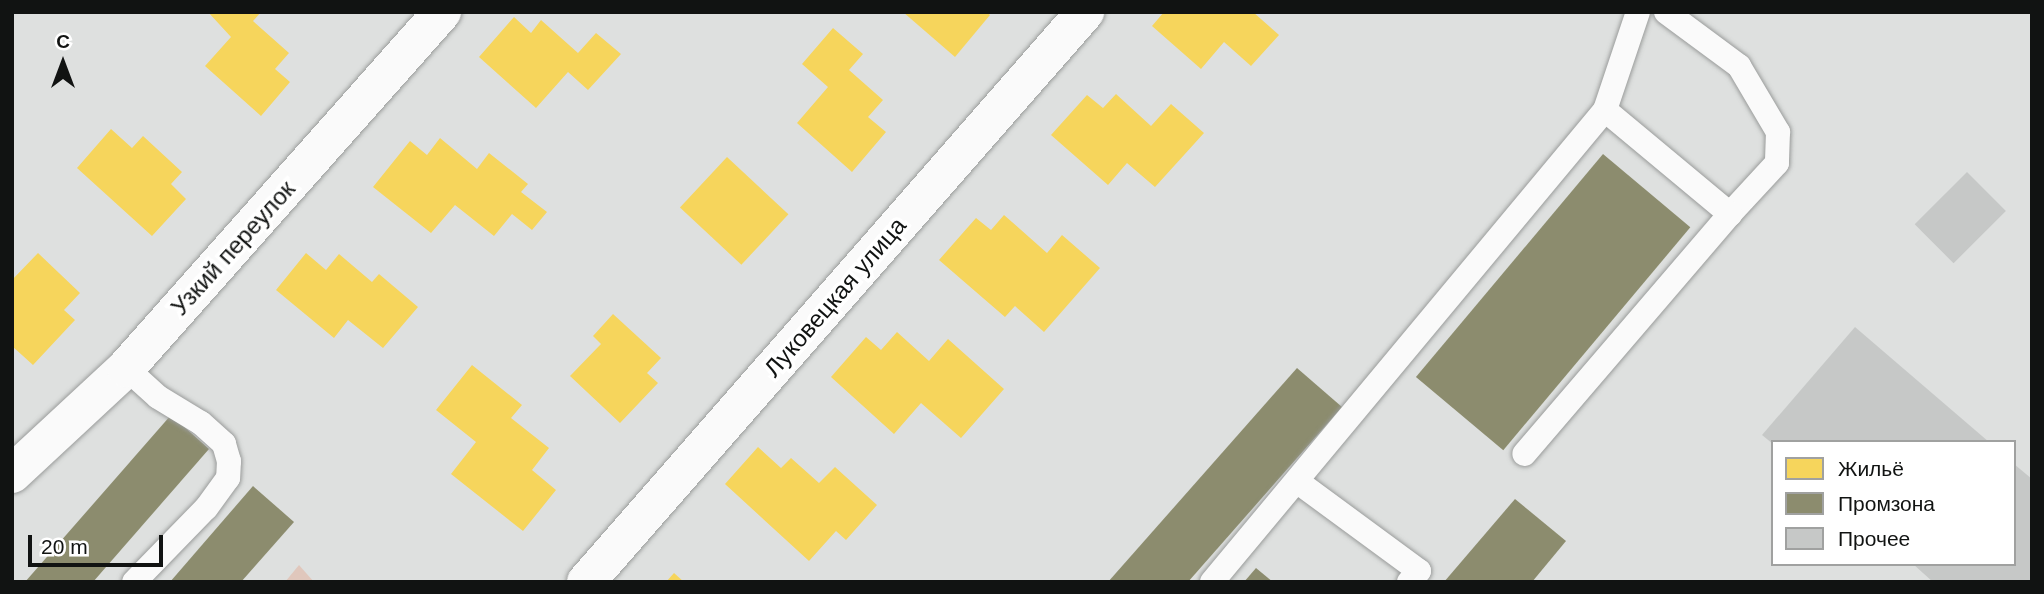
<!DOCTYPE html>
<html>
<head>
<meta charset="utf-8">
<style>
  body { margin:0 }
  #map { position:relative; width:2044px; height:594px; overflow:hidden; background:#dee0df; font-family:Helvetica,sans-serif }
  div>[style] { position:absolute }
  .green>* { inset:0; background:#e0c7bc }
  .homes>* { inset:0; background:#f6d55c; transform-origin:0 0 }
  .industry>* { inset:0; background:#8c8c6e; transform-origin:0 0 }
  .building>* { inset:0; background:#c6c8c7; transform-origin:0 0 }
  .roads { filter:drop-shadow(0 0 2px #9a9c9b) drop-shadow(0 0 2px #9a9c9b) }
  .lane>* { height:24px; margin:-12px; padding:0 12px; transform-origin:12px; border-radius:12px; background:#fafafa }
  .street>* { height:38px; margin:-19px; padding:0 19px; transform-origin:19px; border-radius:19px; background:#fafafa }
  .secondary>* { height:38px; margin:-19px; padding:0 19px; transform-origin:19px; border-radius:19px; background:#fafafa }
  span { translate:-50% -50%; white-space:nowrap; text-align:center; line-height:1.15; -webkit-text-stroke:7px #fff; paint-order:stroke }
  .street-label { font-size:24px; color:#111312 }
  .frame { position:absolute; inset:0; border:14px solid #111312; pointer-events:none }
  .legend { position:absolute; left:1771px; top:440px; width:245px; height:126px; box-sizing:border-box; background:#fff; border:2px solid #a0a1a0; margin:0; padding:9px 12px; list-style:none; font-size:21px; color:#111312 }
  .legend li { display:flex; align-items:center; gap:14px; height:35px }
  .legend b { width:35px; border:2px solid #a0a1a0 }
  .north { position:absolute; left:28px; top:28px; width:70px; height:70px; -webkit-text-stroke:5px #fff; paint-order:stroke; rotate:0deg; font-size:19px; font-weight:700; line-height:28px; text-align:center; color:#111312 }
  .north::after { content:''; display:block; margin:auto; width:24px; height:32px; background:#111312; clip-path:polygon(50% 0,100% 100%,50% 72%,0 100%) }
  .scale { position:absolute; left:28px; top:535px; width:135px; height:32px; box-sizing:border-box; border:4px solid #111312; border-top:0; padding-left:9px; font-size:21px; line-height:24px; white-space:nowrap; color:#111312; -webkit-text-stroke:5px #fff; paint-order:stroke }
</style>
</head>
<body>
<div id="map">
  <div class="green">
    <i style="clip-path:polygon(299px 565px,314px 582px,285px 582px)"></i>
  </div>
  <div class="homes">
    <i style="clip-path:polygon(208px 12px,261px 12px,253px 21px,289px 53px,275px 69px,290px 82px,261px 116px,205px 66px,231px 37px)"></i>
    <i style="clip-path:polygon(903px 12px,986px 12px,990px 15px,955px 57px)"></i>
    <i style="clip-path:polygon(1164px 12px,1253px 12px,1279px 35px,1251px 66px,1224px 42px,1201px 69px,1152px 26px)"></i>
    <i style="clip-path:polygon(514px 17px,531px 33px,541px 20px,578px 53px,596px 33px,621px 54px,588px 90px,568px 72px,536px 108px,479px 57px)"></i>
    <i style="clip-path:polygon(833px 28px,863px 54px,849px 70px,883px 100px,868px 117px,886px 132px,852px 172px,797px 123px,828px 87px,802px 64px)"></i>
    <i style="clip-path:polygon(1116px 94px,1151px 126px,1171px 104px,1204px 133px,1155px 187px,1127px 163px,1108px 185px,1051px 135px,1087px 95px,1103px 108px)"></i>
    <i style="clip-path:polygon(111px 129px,132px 148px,143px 136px,182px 172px,171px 184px,186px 199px,152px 236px,77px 168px)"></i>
    <i style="clip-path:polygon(440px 138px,477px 169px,489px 153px,528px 184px,521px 192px,547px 212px,532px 230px,512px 214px,494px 236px,455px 205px,431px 233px,373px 187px,410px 141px,427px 155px)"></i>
    <i style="left:727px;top:157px;width:84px;height:69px;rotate:43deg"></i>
    <i style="clip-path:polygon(1004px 215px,1047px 253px,1062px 235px,1100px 268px,1044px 332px,1015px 306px,1005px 317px,939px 260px,976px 218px,991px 230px)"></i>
    <i style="clip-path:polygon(38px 253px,80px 293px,64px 310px,75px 320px,33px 365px,12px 346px,12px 280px)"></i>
    <i style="clip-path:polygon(306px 253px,326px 270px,339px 254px,372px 282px,379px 274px,418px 307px,383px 348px,348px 320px,334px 338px,276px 290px)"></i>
    <i style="clip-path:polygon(613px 314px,661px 358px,647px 373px,658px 383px,620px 423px,570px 376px,601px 344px,593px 336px)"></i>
    <i style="clip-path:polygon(897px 332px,929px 361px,948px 339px,1004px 389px,961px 438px,921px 403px,894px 434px,831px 377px,866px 337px,881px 350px)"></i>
    <i style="clip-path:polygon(472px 365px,522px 405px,511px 418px,549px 448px,532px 470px,556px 490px,523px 531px,451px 474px,476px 442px,436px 410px)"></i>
    <i style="clip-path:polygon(758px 447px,781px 468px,791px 458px,819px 483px,835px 467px,877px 505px,846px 540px,836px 531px,809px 561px,725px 484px)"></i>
    <i style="clip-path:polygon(674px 573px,684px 582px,666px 582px)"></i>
  </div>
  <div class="industry">
    <i style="left:1603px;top:154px;width:114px;height:291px;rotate:40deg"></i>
    <i style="clip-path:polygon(1297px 368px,1342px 407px,1188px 582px,1108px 582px)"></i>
    <i style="clip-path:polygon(171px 415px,209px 449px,93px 582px,25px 582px)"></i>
    <i style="clip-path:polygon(253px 486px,294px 522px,241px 582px,170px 582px)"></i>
    <i style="clip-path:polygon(1515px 499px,1566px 541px,1532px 582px,1444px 582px)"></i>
    <i style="clip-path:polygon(1256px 568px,1273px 582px,1244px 582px)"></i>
  </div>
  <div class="building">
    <i style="left:1967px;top:172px;width:55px;height:74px;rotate:45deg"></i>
    <i style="clip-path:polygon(1855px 327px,1989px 442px,1773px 444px,1762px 435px)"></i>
    <i style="clip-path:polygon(2014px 464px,2032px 479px,2032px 582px,1933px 582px,1913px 564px,2014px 564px)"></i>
  </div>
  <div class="roads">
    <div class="lane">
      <i style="left:1666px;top:12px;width:91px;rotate:36.5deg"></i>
      <i style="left:1739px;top:66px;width:77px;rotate:59.4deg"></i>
      <i style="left:1778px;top:132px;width:31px;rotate:92deg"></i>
      <i style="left:1777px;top:163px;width:69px;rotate:132.7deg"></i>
      <i style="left:1605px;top:110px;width:103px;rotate:-71.4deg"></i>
      <i style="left:126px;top:368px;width:43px;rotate:42.2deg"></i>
      <i style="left:158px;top:397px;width:50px;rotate:31.2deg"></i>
      <i style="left:201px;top:423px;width:31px;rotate:42deg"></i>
      <i style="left:224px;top:444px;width:18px;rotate:74deg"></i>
      <i style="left:229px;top:461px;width:17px;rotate:93deg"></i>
      <i style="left:228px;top:478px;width:37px;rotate:126deg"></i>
      <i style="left:206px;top:508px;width:103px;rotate:134.2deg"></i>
      <i style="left:1298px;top:482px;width:150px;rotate:36.3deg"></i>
      <i style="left:1419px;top:571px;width:15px;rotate:132deg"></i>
      <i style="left:1212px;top:582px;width:614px;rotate:-50.22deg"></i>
      <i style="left:1605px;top:110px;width:163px;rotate:39.8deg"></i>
      <i style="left:1730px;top:214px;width:316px;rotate:130.6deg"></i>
    </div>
    <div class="street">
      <i style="left:12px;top:474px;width:156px;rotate:-42.9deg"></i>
      <i style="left:126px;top:368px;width:476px;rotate:-48.4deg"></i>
    </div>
    <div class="secondary">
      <i style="left:586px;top:582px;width:758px;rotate:-48.8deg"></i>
    </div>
  </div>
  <div class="street-label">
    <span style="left:233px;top:248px;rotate:-48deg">Узкий переулок</span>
    <span style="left:835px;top:297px;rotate:-49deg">Луковецкая улица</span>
  </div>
  <div class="frame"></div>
  <ul class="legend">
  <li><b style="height:19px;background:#f6d55c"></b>Жильё</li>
  <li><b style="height:19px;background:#8c8c6e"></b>Промзона</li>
  <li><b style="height:19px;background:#c6c8c7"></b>Прочее</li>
  </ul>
  <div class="north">С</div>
  <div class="scale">20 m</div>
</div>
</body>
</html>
